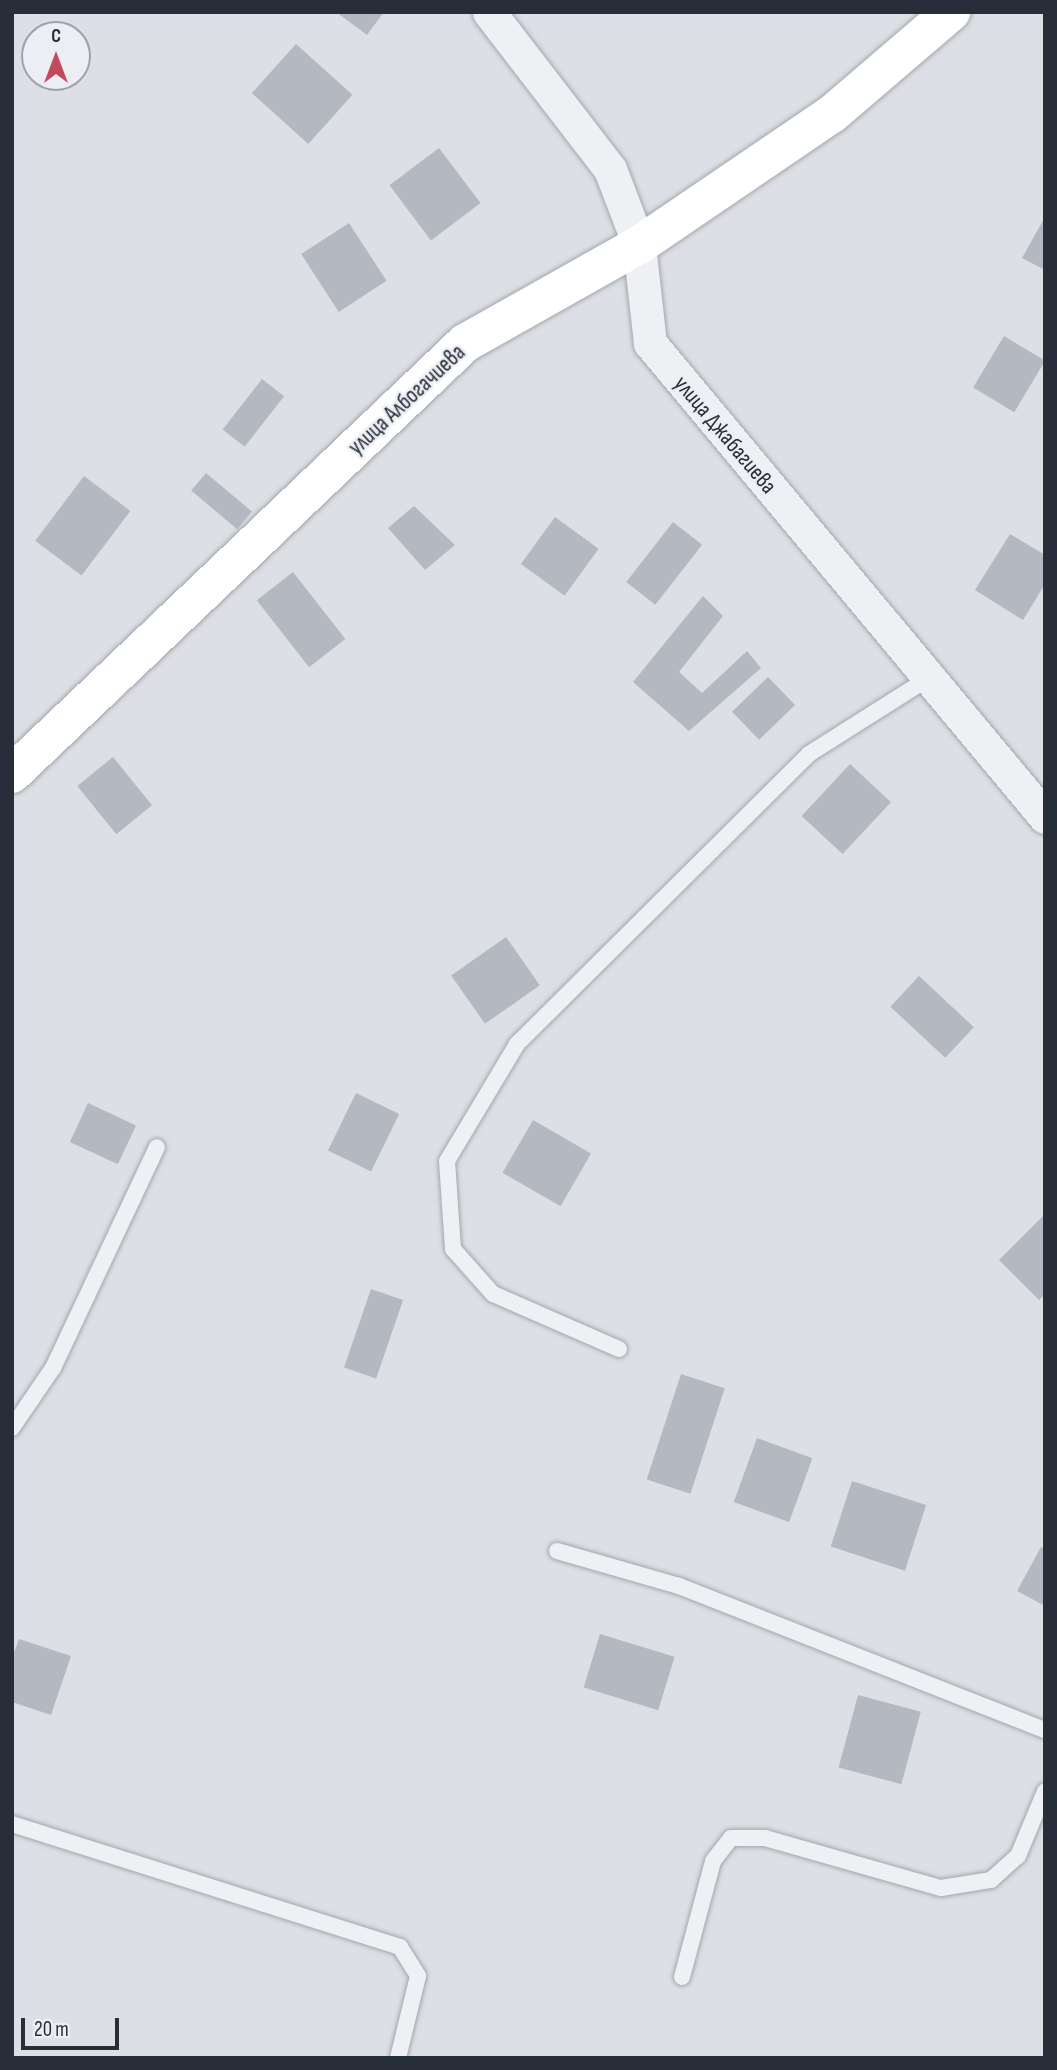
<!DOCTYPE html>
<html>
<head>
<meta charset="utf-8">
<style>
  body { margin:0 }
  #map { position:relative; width:1057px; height:2070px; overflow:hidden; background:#dce0e5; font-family:"Sofia Sans Condensed",sans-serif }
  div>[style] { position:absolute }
  .building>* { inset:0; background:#b4b9c1; transform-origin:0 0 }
  .roads { filter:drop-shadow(0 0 2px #a2a7ae) drop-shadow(0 0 2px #a2a7ae) }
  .lane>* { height:16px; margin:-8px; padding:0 8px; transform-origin:8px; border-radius:8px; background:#eef0f4 }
  .street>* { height:33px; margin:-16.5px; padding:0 16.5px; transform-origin:16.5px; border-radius:16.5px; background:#eef0f4 }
  .secondary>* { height:38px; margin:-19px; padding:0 19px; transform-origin:19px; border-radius:19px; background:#fff }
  span { translate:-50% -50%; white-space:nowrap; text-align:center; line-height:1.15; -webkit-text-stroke:5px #ebeef3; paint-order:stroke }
  .street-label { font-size:23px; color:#272e39 }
  .frame { position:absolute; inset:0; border:14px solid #272e39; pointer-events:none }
  .north { position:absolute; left:21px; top:21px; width:70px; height:70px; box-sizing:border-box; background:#ebeef3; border:2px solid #9da1a9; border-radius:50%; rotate:0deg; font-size:19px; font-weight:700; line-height:28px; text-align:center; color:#272e39 }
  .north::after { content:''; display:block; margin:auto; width:24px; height:32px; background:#c04b5d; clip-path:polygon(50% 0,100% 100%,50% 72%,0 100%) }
  .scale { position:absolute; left:21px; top:2018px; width:98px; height:32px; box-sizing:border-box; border:4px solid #272e39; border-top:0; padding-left:9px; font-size:21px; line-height:24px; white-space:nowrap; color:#272e39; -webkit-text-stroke:5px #ebeef3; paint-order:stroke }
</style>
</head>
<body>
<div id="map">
  <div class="building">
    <i style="clip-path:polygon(336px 12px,384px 12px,367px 35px)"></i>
    <i style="left:296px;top:44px;width:76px;height:66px;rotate:42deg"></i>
    <i style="left:439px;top:148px;width:69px;height:62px;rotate:53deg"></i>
    <i style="clip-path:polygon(1045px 217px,1045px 270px,1022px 258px)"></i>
    <i style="left:349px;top:223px;width:69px;height:57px;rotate:57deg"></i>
    <i style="left:1004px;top:336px;width:48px;height:60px;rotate:31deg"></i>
    <i style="left:262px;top:379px;width:28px;height:64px;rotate:38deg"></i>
    <i style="left:206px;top:473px;width:60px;height:23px;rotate:40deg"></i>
    <i style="left:84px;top:476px;width:58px;height:81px;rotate:37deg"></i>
    <i style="clip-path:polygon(414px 506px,455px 545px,425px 570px,388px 528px)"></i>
    <i style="left:555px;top:517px;width:54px;height:58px;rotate:36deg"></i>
    <i style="left:673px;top:522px;width:37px;height:76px;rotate:38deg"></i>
    <i style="clip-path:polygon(1010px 534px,1045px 555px,1045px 584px,1023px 620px,975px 590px)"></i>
    <i style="left:293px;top:572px;width:85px;height:46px;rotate:52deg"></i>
    <i style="clip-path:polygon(703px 596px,723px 616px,679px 672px,702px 693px,747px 651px,761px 668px,689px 731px,633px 682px)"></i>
    <i style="left:768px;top:677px;width:39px;height:50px;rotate:46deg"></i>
    <i style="left:113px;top:757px;width:62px;height:46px;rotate:51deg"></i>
    <i style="left:850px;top:764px;width:56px;height:71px;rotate:43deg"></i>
    <i style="left:506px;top:937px;width:59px;height:67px;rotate:55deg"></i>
    <i style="left:919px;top:976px;width:75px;height:42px;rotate:43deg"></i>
    <i style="left:356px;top:1093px;width:48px;height:64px;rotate:26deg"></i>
    <i style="left:88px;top:1103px;width:53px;height:43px;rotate:25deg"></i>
    <i style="left:533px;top:1120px;width:67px;height:61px;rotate:30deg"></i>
    <i style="clip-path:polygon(1045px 1214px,1045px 1294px,1039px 1300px,999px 1260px)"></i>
    <i style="left:371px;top:1289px;width:34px;height:83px;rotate:19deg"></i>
    <i style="left:681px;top:1374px;width:46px;height:111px;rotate:18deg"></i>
    <i style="left:757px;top:1438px;width:59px;height:68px;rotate:20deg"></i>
    <i style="left:852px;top:1481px;width:78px;height:69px;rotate:18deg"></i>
    <i style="clip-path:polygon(1041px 1547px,1045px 1549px,1045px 1606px,1017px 1591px)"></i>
    <i style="left:600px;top:1634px;width:78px;height:56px;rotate:17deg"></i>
    <i style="clip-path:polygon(19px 1639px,71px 1656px,51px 1715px,12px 1702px,12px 1658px)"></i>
    <i style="left:858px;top:1695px;width:65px;height:75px;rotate:15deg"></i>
  </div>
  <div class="roads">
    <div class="lane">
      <i style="left:619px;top:1349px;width:137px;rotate:-156.4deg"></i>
      <i style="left:493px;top:1294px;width:60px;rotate:-131.6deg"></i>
      <i style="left:453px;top:1249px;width:88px;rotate:-93.9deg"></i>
      <i style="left:447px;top:1161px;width:136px;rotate:-59.1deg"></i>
      <i style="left:517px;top:1044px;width:412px;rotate:-44.8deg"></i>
      <i style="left:809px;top:754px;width:140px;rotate:-32.4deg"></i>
      <i style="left:12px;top:1428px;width:73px;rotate:-55.7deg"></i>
      <i style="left:53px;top:1368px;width:244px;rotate:-64.8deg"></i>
      <i style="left:557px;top:1551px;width:127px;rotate:16deg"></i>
      <i style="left:679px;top:1586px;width:393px;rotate:21.5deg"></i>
      <i style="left:12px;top:1824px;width:407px;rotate:17.6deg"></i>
      <i style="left:400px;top:1947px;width:34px;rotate:58deg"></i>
      <i style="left:418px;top:1976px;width:84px;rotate:103.7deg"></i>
      <i style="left:682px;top:1977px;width:120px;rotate:-75deg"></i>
      <i style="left:713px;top:1861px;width:29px;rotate:-52deg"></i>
      <i style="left:731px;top:1838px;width:34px"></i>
      <i style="left:765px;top:1838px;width:183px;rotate:15.9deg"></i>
      <i style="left:941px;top:1888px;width:51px;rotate:-9.1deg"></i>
      <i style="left:991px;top:1880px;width:36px;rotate:-42deg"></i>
      <i style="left:1018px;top:1856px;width:70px;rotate:-67.4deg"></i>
    </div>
    <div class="street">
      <i style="left:489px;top:12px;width:198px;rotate:52.4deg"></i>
      <i style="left:610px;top:169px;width:81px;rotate:69.1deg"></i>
      <i style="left:639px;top:245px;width:99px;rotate:83.6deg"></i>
      <i style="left:650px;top:343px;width:617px;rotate:50.19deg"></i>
    </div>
    <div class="secondary">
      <i style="left:12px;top:774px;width:625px;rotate:-43.57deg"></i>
      <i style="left:465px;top:343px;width:200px;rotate:-29.4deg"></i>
      <i style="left:639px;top:245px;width:233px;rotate:-34.2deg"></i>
      <i style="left:832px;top:114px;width:157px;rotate:-40.6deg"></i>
    </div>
  </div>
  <div class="street-label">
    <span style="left:407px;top:400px;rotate:-43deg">улица Албогачиева</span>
    <span style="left:725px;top:435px;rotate:50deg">улица Джабагиева</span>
  </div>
  <div class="frame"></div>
  <div class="north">С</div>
  <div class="scale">20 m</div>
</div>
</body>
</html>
